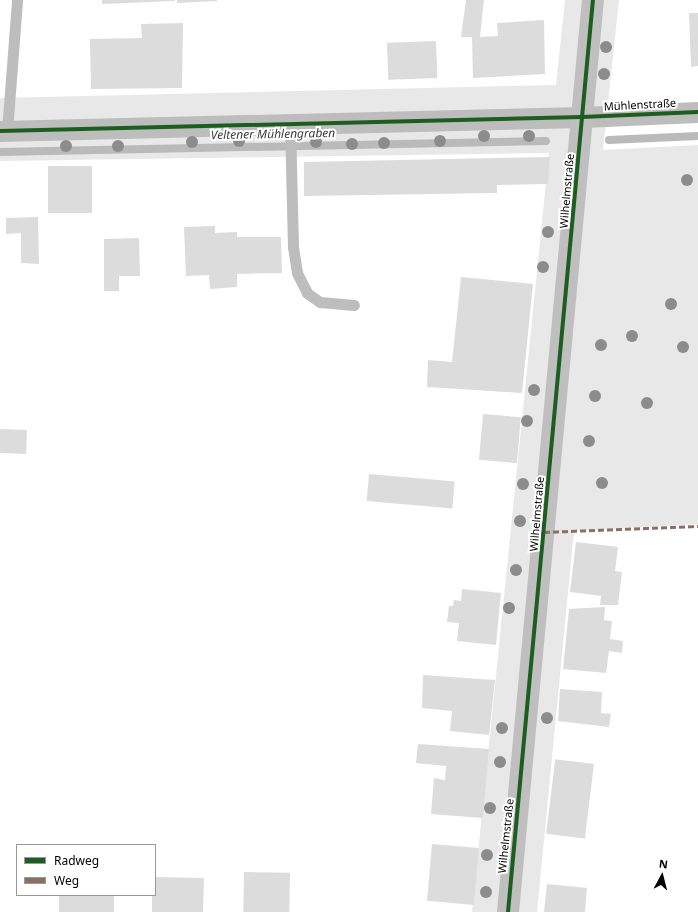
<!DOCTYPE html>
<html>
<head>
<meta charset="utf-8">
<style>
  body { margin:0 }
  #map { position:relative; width:698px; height:912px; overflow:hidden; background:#fff; font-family:"Noto Sans",sans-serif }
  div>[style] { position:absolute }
  .green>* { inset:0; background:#e8e8e8 }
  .stream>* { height:8px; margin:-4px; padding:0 4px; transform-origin:4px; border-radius:4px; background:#bababa }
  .building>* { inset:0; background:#dcdcdc; transform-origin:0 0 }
  .lane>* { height:11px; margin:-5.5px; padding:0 5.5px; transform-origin:5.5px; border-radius:5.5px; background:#bdbdbd }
  .street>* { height:21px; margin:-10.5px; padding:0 10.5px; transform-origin:10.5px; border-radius:10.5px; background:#bdbdbd }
  .secondary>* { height:22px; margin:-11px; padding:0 11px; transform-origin:11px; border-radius:11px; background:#bfbfbf }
  .quiet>* { height:3px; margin-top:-1.5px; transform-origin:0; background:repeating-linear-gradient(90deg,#8d6e63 0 6px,transparent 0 9px) }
  .cycleway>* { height:4px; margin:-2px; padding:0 2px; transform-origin:2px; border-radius:2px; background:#1b5e20 }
  .trees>* { width:12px; height:12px; margin:-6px; border-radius:50%; background:#8c8c8c }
  span { translate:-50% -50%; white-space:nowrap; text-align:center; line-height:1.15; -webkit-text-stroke:4px #fff; paint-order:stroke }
  .street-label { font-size:11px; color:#000 }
  .water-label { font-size:12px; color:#3e3e3e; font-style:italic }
  .legend { position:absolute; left:16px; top:844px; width:140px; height:52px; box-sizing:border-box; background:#fff; border:1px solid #999; margin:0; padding:5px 7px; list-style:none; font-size:12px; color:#000 }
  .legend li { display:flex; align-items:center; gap:8px; height:20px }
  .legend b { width:20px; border:1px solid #999 }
  .north { position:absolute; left:642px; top:856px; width:40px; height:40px; -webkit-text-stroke:3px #fff; paint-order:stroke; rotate:7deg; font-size:11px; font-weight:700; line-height:16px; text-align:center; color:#000 }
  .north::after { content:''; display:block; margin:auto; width:14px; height:18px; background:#000; clip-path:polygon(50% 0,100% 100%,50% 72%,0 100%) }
</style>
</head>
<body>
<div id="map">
  <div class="green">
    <i style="clip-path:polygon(565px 0,619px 0,603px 150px,698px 145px,698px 524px,574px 531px,537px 912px,472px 912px,549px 153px,0 161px,0 98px,556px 85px)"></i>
  </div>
  <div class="stream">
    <i style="left:609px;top:140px;width:89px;rotate:-2.6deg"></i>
    <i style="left:0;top:152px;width:546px;rotate:-1.15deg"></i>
  </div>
  <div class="building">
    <i style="clip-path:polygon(102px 0,175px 0,175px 1px,102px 4px)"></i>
    <i style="clip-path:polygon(177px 0,217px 0,217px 1px,177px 3px)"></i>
    <i style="clip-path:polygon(466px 0,484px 0,480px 37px,498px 36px,497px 23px,544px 20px,545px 74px,473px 78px,472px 37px,461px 37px)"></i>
    <i style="clip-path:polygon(689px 13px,698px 13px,698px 66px,691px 67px)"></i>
    <i style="clip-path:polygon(183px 23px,182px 88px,91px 89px,90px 39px,142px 38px,141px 24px)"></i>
    <i style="left:436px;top:41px;width:37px;height:49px;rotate:88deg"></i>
    <i style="clip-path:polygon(550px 157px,548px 184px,497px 185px,497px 193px,304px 196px,304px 162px)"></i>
    <i style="left:48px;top:166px;width:44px;height:47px"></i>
    <i style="clip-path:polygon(38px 217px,39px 264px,21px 263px,21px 233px,6px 234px,6px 218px)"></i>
    <i style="clip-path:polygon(215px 226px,215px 233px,237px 232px,237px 237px,281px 237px,282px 273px,237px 274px,237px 287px,210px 289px,209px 275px,186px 276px,184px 227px)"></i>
    <i style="clip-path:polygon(139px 238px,140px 276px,119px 276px,119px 291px,104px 291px,104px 239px)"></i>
    <i style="clip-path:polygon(461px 277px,533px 284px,522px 393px,427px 387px,428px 360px,452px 362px)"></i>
    <i style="left:483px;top:414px;width:38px;height:46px;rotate:5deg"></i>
    <i style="left:0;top:429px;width:27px;height:24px;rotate:2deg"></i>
    <i style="left:369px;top:474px;width:86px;height:27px;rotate:5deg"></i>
    <i style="clip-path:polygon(576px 542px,618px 547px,615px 571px,622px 572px,618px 605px,600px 605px,601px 596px,570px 592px)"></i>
    <i style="clip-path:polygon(462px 589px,501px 593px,496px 645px,457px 641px,459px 623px,447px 622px,449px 606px,453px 606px,454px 600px,461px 601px)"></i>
    <i style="clip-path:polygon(605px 607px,604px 620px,612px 621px,610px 639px,623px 641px,622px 653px,609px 651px,606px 673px,563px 669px,569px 609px)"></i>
    <i style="clip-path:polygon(423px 675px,495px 680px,489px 735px,450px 731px,452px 711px,422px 708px)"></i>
    <i style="clip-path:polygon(560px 689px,602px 692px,601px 713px,611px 714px,609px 727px,558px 721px)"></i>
    <i style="clip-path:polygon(418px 744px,489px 749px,483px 818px,431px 814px,434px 778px,445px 780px,446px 766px,416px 763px)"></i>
    <i style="left:594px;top:764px;width:75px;height:39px;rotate:97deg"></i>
    <i style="left:432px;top:844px;width:47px;height:57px;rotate:5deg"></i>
    <i style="left:244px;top:872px;width:46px;height:40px;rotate:1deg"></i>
    <i style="clip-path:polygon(155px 877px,204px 878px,203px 912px,152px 912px,152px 895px,155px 895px)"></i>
    <i style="clip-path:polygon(547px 884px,587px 888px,585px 912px,544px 912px)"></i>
    <i style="left:59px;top:895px;width:55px;height:17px"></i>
  </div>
  <div class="lane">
    <i style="left:290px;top:124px;width:123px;rotate:88.6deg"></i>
    <i style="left:293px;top:247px;width:26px;rotate:81deg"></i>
    <i style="left:297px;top:273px;width:22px;rotate:63deg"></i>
    <i style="left:307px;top:293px;width:16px;rotate:35deg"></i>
    <i style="left:320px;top:302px;width:34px;rotate:5deg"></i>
    <i style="left:7px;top:131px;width:131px;rotate:-85.6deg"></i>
  </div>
  <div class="street">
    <i style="left:0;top:131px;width:582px;rotate:-1.38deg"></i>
    <i style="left:582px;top:117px;width:116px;rotate:-2.5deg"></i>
  </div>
  <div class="secondary">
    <i style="left:508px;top:912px;width:916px;rotate:-84.68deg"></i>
  </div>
  <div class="quiet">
    <i style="left:544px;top:532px;width:154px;rotate:-2.2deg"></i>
  </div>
  <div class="cycleway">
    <i style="left:0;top:131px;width:582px;rotate:-1.38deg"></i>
    <i style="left:582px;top:117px;width:116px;rotate:-2.5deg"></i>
    <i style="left:508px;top:912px;width:916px;rotate:-84.68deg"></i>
  </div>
  <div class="trees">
    <i style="left:606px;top:47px"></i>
    <i style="left:604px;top:74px"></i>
    <i style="left:484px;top:136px"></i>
    <i style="left:529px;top:136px"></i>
    <i style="left:239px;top:141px"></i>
    <i style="left:440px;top:141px"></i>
    <i style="left:192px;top:142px"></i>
    <i style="left:316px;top:142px"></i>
    <i style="left:384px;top:143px"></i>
    <i style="left:352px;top:144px"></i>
    <i style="left:66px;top:146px"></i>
    <i style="left:118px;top:146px"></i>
    <i style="left:687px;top:180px"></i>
    <i style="left:548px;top:232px"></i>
    <i style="left:543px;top:267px"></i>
    <i style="left:671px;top:304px"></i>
    <i style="left:632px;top:336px"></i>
    <i style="left:601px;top:345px"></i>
    <i style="left:683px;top:347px"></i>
    <i style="left:534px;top:390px"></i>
    <i style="left:595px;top:396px"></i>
    <i style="left:647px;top:403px"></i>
    <i style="left:527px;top:421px"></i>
    <i style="left:589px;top:441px"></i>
    <i style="left:602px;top:483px"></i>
    <i style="left:523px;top:484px"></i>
    <i style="left:520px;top:521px"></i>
    <i style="left:516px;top:570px"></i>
    <i style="left:509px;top:608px"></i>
    <i style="left:547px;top:718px"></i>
    <i style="left:502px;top:728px"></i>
    <i style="left:500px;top:762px"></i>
    <i style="left:490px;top:808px"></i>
    <i style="left:487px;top:855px"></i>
    <i style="left:486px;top:892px"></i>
  </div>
  <div class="street-label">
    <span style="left:640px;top:105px;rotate:-3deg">Mühlenstraße</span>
    <span style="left:567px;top:191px;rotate:-85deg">Wilhelmstraße</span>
    <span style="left:537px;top:514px;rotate:-85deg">Wilhelmstraße</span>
    <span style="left:506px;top:836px;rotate:-84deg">Wilhelmstraße</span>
  </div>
  <div class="water-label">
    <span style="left:273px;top:134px;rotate:-1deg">Veltener Mühlengraben</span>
  </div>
  <ul class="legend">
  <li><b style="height:5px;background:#1b5e20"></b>Radweg</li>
  <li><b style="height:5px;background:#8d6e63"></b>Weg</li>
  </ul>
  <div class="north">N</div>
</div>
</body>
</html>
